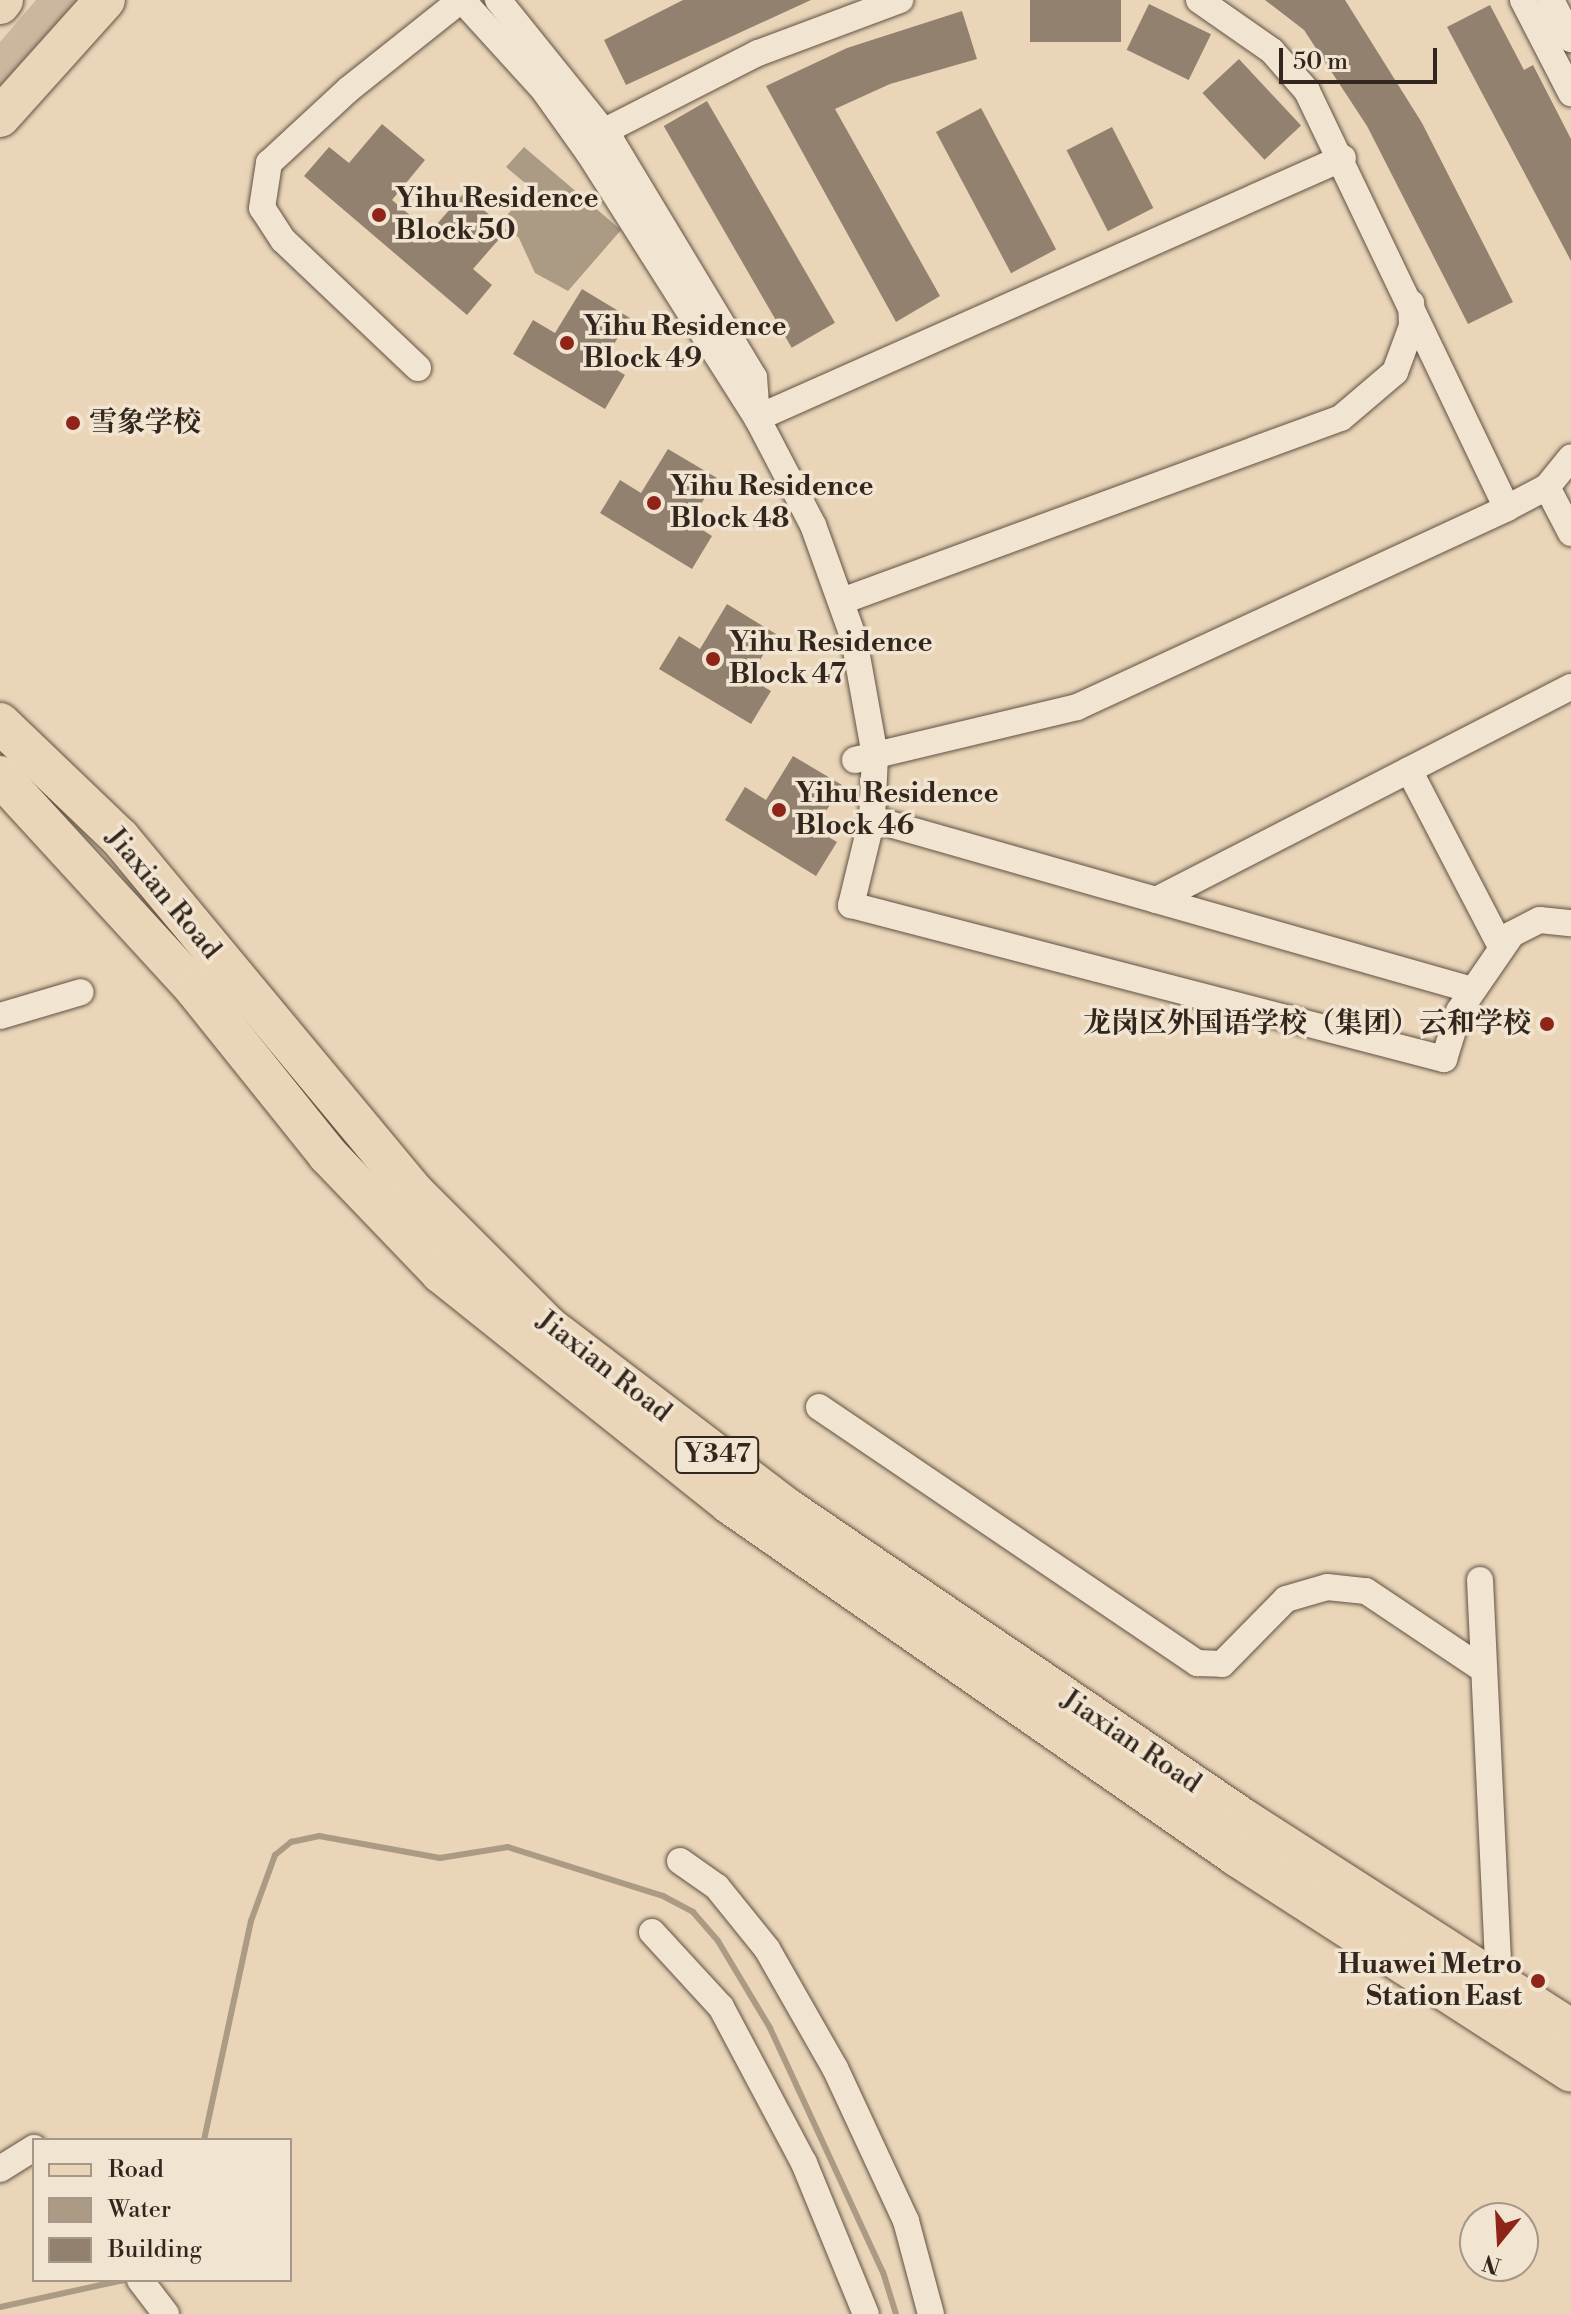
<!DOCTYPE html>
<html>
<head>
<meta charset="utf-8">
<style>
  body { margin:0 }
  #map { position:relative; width:1571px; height:2314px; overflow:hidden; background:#ead5b8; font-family:"Libre Bodoni","Noto Serif SC",serif }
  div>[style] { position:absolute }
  .green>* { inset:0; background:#cbb79e }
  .water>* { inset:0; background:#ab9a84 }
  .stream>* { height:6px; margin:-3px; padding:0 3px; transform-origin:3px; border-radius:3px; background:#ab9a84 }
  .building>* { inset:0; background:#92816e; transform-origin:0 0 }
  .roads { filter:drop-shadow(0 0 2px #605244) drop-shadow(0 0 2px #605244) }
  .minor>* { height:26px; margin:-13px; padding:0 13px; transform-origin:13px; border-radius:13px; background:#f1e4d1 }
  .primary>* { height:40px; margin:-20px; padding:0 20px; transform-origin:20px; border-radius:20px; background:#ead5b8 }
  .dots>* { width:22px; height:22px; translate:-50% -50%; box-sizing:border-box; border:4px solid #f1e4d1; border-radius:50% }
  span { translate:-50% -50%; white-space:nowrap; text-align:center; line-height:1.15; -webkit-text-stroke:7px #f1e4d1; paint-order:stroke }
  .shield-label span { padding:2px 6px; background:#f1e4d1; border:2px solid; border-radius:6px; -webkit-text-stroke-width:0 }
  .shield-label { font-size:26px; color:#32261e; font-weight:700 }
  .poi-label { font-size:28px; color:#32261e; font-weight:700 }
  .left { translate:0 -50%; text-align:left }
  .right { translate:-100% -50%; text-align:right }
  .street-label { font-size:28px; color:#32261e }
  .legend { position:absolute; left:32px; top:2138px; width:260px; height:144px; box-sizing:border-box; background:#f1e4d1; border:2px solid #a59889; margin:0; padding:10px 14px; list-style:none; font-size:24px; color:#32261e }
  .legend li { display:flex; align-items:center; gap:16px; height:40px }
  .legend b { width:40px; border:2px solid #a59889 }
  .north { position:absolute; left:1459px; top:2202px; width:80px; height:80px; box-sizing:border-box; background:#f1e4d1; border:2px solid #a59889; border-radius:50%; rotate:198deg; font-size:22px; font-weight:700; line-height:32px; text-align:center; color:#32261e }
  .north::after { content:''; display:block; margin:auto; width:28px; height:36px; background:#8f2418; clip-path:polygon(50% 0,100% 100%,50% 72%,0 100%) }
  .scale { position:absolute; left:1279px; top:48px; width:158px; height:36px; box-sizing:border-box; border:4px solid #32261e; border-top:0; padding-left:10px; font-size:24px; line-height:28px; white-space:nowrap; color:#32261e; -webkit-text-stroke:6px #f1e4d1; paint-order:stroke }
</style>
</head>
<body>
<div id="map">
  <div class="green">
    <i style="clip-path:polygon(36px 0,77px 0,0 86px,0 42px)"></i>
  </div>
  <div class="water">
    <i style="clip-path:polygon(524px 147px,621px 230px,568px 291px,535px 273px,519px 238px,501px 222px,531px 188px,506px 167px)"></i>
  </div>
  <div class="stream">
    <i style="left:204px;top:2140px;width:224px;rotate:-77.9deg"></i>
    <i style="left:251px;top:1921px;width:70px;rotate:-70deg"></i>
    <i style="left:275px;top:1855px;width:21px;rotate:-39deg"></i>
    <i style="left:291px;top:1842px;width:29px;rotate:-12deg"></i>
    <i style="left:319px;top:1836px;width:123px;rotate:10.3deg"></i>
    <i style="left:440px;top:1858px;width:69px;rotate:-9.2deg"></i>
    <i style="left:508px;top:1847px;width:163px;rotate:17.5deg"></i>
    <i style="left:663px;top:1896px;width:34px;rotate:28deg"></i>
    <i style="left:693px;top:1912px;width:38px;rotate:49deg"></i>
    <i style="left:718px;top:1941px;width:101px;rotate:59.1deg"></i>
    <i style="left:770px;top:2028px;width:269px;rotate:65.2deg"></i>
    <i style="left:883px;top:2272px;width:44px;rotate:72.8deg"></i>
    <i style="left:0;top:2307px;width:127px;rotate:-12.3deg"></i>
  </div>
  <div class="building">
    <i style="clip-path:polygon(683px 0,811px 0,626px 85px,604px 40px)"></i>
    <i style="left:1030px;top:0;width:91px;height:42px"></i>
    <i style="clip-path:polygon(1265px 0,1345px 0,1422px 123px,1513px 302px,1468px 324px,1367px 126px,1304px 30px)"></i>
    <i style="left:1149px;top:4px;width:69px;height:51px;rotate:26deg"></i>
    <i style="clip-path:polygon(1490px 5px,1524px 70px,1533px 65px,1571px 139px,1571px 261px,1447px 27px)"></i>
    <i style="clip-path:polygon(962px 11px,977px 59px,890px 84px,835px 109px,940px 296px,896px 322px,766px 86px,847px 48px)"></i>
    <i style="left:1239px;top:59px;width:91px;height:50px;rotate:47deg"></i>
    <i style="left:707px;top:101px;width:256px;height:50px;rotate:60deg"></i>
    <i style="left:981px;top:108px;width:160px;height:51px;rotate:62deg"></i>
    <i style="clip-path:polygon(382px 124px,425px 160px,392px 200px,430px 232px,464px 193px,507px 230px,473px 269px,492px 285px,467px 315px,304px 176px,329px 147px,349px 163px)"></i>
    <i style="left:1112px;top:127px;width:91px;height:51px;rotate:63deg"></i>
    <i style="clip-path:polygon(582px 289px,630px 318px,603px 362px,625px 375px,605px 409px,513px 354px,533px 320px,555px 333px)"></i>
    <i style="clip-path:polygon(668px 449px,717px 478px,690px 522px,712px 536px,692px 569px,600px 513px,620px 480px,641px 493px)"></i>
    <i style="clip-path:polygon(727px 604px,776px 634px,749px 678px,771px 691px,751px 724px,659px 669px,679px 636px,700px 649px)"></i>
    <i style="clip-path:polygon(793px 756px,842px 785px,815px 829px,837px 842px,816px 876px,725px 820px,745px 787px,766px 800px)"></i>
  </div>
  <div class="roads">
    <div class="minor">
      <i style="left:462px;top:0;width:120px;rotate:47.7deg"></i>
      <i style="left:543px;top:89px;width:81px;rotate:54.5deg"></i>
      <i style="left:590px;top:155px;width:312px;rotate:57.6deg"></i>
      <i style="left:757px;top:418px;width:121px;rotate:62.4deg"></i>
      <i style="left:813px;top:525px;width:121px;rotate:70.2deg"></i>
      <i style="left:854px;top:639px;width:119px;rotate:79.8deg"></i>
      <i style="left:875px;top:756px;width:63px;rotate:92.7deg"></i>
      <i style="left:872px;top:819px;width:89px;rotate:103.7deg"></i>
      <i style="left:851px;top:905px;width:613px;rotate:14.56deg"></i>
      <i style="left:1444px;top:1059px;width:50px;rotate:-72.6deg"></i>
      <i style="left:1459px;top:1011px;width:93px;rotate:-55.5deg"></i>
      <i style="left:1512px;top:934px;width:31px;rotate:-27deg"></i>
      <i style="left:1540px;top:920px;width:31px;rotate:6deg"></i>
      <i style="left:498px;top:0;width:182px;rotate:51.2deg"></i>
      <i style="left:612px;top:142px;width:275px;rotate:58.9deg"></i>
      <i style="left:754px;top:377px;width:41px;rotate:85.8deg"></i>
      <i style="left:1199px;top:0;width:89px;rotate:34.9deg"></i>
      <i style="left:1272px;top:51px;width:53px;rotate:48.8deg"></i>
      <i style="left:1307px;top:91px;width:462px;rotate:64.4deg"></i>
      <i style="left:1523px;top:0;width:105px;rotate:62.7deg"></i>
      <i style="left:1551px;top:0;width:44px;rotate:62.9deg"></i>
      <i style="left:589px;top:139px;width:190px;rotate:-27deg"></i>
      <i style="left:758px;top:53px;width:152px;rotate:-20.5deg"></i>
      <i style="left:418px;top:368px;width:186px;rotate:-136.5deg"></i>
      <i style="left:283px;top:240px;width:38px;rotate:-123deg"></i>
      <i style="left:262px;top:208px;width:46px;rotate:-81.2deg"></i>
      <i style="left:269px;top:163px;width:109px;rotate:-42.8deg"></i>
      <i style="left:349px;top:89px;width:143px;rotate:-38.5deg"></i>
      <i style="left:757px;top:418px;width:641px;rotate:-23.93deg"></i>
      <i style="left:1547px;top:487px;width:52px;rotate:62.4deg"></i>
      <i style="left:842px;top:601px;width:531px;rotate:-20.14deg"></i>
      <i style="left:1341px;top:418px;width:71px;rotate:-40.4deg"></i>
      <i style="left:1395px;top:372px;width:49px;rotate:-69.7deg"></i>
      <i style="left:1412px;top:326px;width:23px;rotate:-92deg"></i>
      <i style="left:855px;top:760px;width:228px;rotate:-13.4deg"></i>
      <i style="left:1077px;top:707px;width:474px;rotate:-24.8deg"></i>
      <i style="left:1507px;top:508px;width:45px;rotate:-27.7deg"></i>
      <i style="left:1547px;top:487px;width:38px;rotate:-51deg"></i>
      <i style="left:1409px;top:770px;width:199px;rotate:62.5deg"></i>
      <i style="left:872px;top:819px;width:624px;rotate:15.91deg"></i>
      <i style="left:1156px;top:900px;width:466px;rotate:-27.2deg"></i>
      <i style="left:0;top:1016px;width:84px;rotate:-16.5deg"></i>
      <i style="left:819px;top:1407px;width:457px;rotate:34.1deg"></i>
      <i style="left:1197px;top:1663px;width:25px;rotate:2deg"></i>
      <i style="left:1222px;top:1664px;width:91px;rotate:-45.4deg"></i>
      <i style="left:1286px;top:1599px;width:43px;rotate:-16.3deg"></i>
      <i style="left:1327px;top:1587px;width:39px;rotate:6deg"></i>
      <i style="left:1366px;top:1591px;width:138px;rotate:33.8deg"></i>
      <i style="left:1480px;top:1580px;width:399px;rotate:87.3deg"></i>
      <i style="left:680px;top:1861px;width:45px;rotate:35.1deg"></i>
      <i style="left:717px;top:1887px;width:80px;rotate:51.1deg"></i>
      <i style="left:767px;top:1949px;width:137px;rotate:60.3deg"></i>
      <i style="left:835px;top:2068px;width:169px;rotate:65.1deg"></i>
      <i style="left:906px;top:2221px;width:96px;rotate:75deg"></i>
      <i style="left:652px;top:1932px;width:102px;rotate:47.4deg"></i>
      <i style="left:721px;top:2007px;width:177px;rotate:62deg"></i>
      <i style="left:804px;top:2163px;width:163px;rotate:67.7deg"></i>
      <i style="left:0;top:2169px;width:40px;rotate:-32deg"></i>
      <i style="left:140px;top:2280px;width:43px;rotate:52.6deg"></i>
    </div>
    <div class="primary">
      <i style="left:0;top:4px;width:5px;rotate:-53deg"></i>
      <i style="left:0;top:117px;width:157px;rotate:-48.1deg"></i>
      <i style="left:0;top:723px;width:166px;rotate:43.8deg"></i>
      <i style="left:120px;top:838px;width:463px;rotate:50.3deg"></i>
      <i style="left:416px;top:1194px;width:188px;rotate:45deg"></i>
      <i style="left:549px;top:1327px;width:297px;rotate:37.3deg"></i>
      <i style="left:785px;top:1507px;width:556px;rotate:34.23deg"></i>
      <i style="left:1245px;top:1820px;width:387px;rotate:32.7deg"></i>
      <i style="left:0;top:776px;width:289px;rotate:47.5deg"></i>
      <i style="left:195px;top:989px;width:213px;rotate:51.3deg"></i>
      <i style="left:328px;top:1155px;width:163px;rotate:46.2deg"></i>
      <i style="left:441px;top:1273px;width:370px;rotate:38.6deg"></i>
      <i style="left:730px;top:1504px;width:619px;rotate:34.79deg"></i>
      <i style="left:1238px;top:1857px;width:396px;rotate:32.8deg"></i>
    </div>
  </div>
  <div class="dots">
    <i style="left:379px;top:215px;background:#8f2418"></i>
    <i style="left:567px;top:343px;background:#8f2418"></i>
    <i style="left:73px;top:423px;background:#8f2418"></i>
    <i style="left:654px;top:503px;background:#8f2418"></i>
    <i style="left:713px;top:659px;background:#8f2418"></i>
    <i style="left:779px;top:810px;background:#8f2418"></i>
    <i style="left:1547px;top:1024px;background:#8f2418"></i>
    <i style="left:1538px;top:1981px;background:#8f2418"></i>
  </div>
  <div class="shield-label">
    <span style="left:717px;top:1455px">Y347</span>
  </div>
  <div class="poi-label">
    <span class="left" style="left:395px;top:215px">Yihu Residence<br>Block 50</span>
    <span class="left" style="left:583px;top:343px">Yihu Residence<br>Block 49</span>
    <span class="left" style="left:89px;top:423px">雪象学校</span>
    <span class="left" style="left:670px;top:503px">Yihu Residence<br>Block 48</span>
    <span class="left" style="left:729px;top:659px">Yihu Residence<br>Block 47</span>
    <span class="left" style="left:795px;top:810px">Yihu Residence<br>Block 46</span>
    <span class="right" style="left:1531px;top:1024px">龙岗区外国语学校（集团）云和学校</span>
    <span class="right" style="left:1522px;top:1981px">Huawei Metro<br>Station East</span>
  </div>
  <div class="street-label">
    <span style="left:163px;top:894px;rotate:50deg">Jiaxian Road</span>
    <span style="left:604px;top:1367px;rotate:38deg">Jiaxian Road</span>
    <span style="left:1131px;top:1742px;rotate:34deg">Jiaxian Road</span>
  </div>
  <ul class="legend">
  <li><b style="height:10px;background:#ead5b8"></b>Road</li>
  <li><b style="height:22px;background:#ab9a84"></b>Water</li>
  <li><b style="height:22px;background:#92816e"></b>Building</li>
  </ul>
  <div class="north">N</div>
  <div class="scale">50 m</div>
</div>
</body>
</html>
